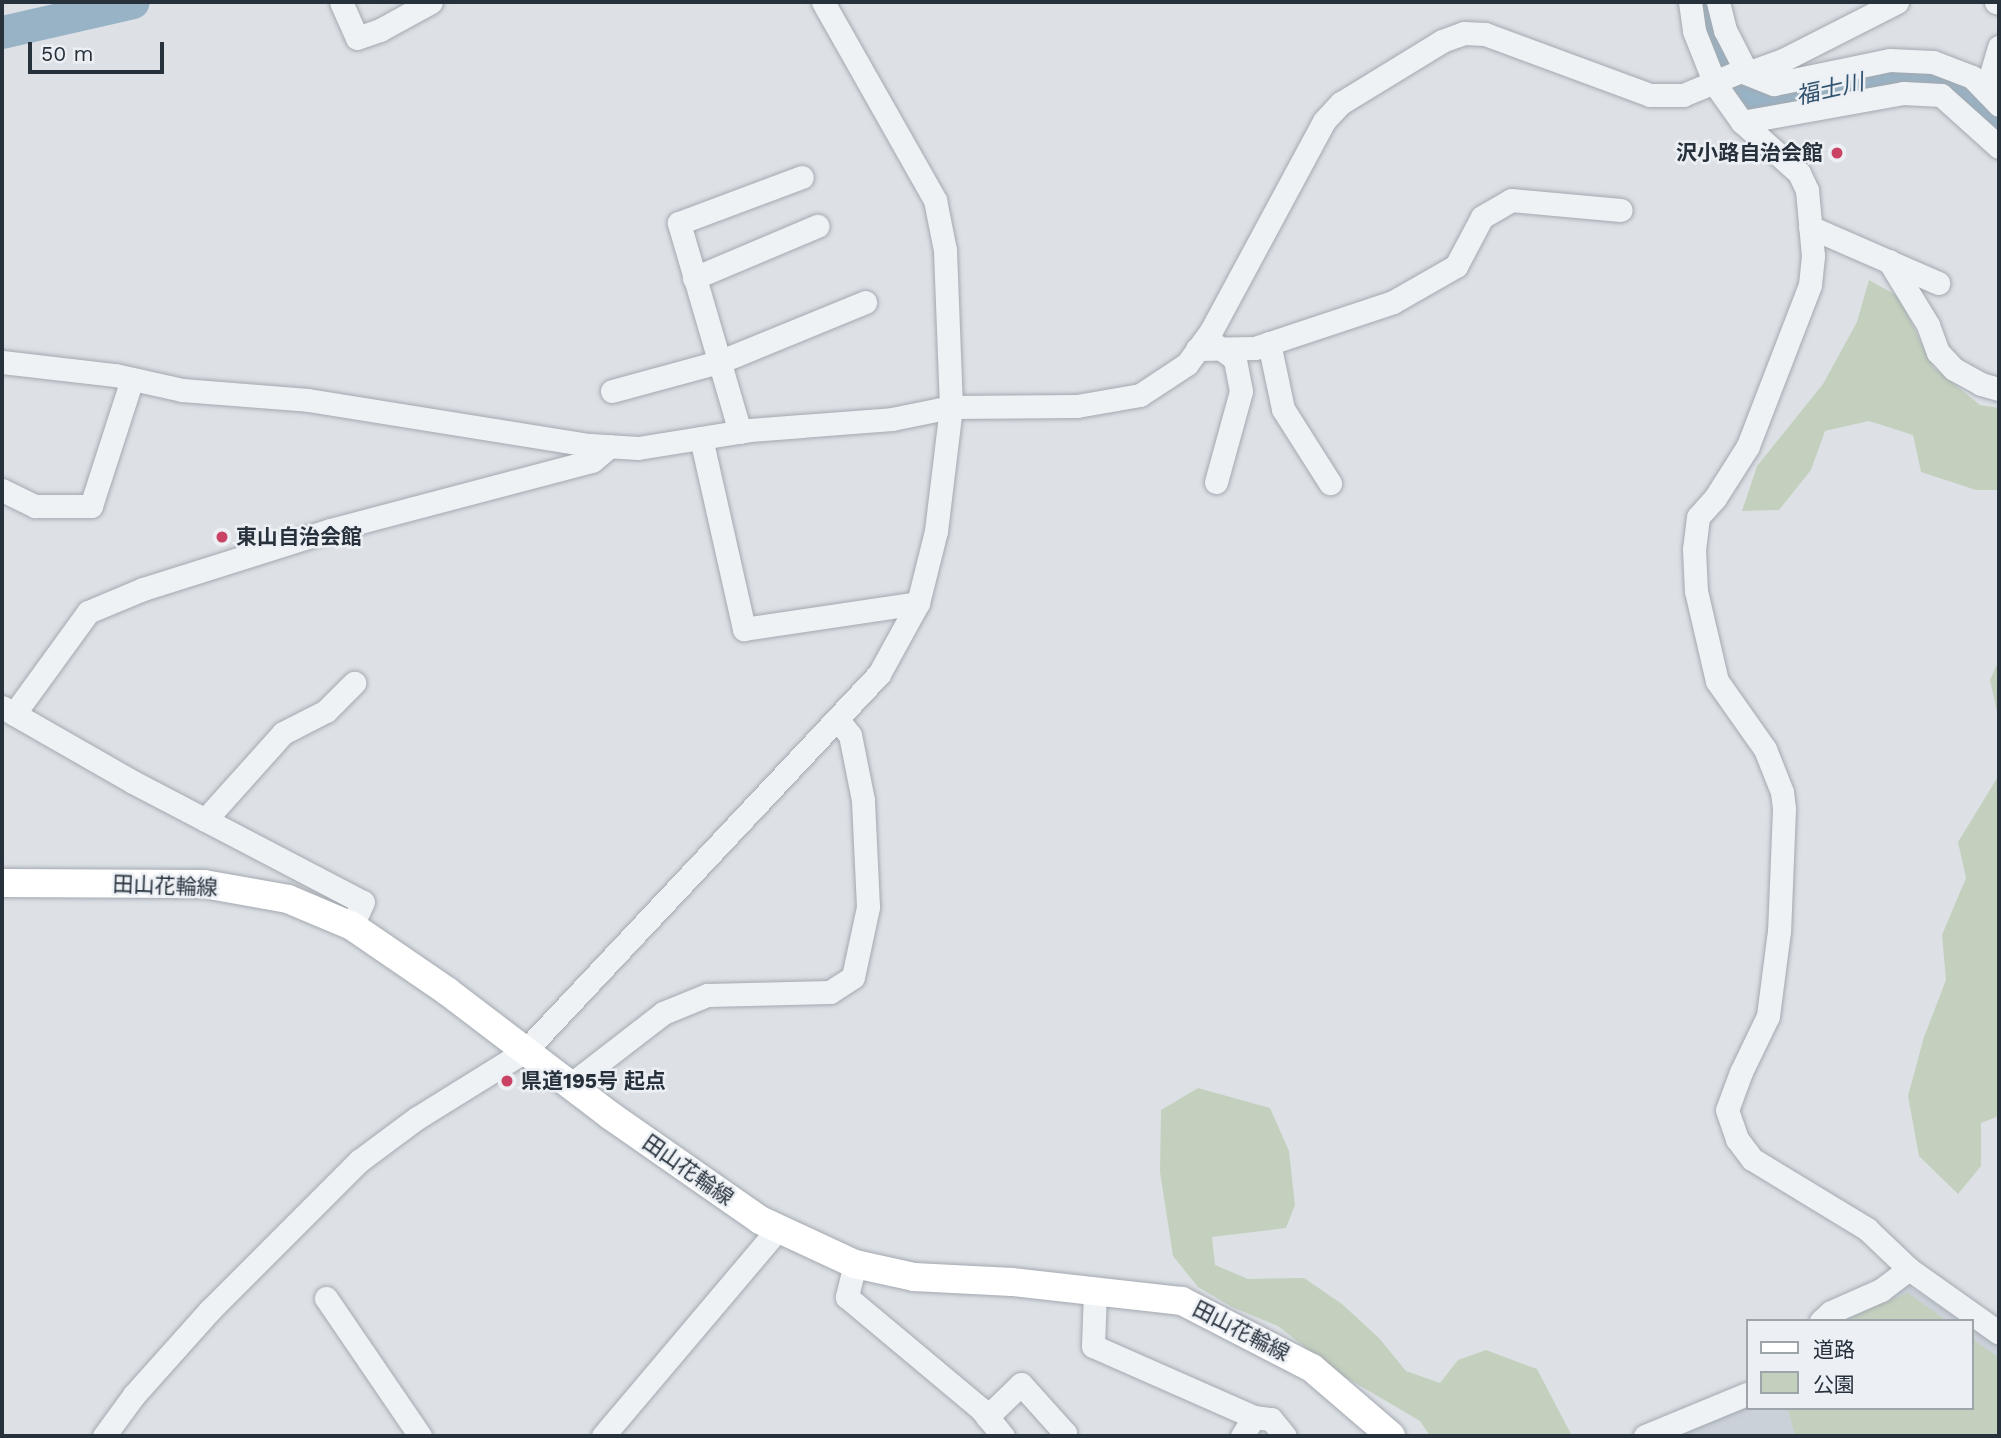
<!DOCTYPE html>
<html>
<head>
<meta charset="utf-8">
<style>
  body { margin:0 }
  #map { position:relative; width:2001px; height:1438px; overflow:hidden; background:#dde1e6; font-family:"Work Sans","Noto Sans JP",sans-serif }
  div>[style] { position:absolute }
  .built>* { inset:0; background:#cbd1d8 }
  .green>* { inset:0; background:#c4d0be }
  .river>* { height:33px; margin:-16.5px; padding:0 16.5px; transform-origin:16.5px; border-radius:16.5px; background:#98b3c6 }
  .roads { filter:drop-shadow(0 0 2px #a3a9b0) drop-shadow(0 0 2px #a3a9b0) }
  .minor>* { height:23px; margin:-11.5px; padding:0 11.5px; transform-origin:11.5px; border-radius:11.5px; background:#eff2f5 }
  .major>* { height:28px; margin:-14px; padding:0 14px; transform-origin:14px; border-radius:14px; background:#fff }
  .dots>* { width:19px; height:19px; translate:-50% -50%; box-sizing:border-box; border:4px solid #ecf0f4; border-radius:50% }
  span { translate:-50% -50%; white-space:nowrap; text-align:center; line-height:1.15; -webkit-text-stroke:5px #ecf0f4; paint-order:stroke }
  .poi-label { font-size:21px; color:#27313c; font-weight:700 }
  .right { translate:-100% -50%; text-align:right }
  .left { translate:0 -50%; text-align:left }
  .street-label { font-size:21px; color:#27313c }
  .water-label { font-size:23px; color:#32536f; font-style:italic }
  .frame { position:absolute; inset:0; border:4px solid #27313c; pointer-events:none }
  .legend { position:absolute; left:1746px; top:1319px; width:228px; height:91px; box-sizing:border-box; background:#ecf0f4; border:2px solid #9da4aa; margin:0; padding:9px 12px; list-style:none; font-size:21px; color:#27313c }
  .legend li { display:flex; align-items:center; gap:14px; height:35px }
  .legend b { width:35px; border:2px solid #9da4aa }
  .scale { position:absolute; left:28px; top:42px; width:136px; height:32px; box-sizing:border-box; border:4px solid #27313c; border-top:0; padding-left:9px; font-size:21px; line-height:24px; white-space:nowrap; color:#27313c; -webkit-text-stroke:5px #ecf0f4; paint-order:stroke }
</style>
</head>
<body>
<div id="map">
  <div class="built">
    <i style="clip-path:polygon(1906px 1284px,1962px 1321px,1833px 1321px)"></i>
    <i style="clip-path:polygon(1971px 1327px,1999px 1346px,1999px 1436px,1664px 1436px,1747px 1398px,1747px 1408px,1971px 1408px)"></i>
  </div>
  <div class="green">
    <i style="clip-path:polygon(1869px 280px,1899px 297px,1933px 367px,1980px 405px,1999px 408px,1999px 490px,1976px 490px,1921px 472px,1913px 435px,1869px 421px,1825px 431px,1811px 470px,1779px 510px,1742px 511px,1757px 466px,1823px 384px,1857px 322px)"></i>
    <i style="clip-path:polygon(1999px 660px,1999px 721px,1990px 680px)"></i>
    <i style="clip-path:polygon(1999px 775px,1999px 1116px,1981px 1123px,1981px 1166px,1958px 1194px,1919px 1156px,1908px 1096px,1924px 1037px,1946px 980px,1942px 935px,1966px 878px,1958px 842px)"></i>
    <i style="clip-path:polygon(1198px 1088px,1270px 1108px,1289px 1151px,1295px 1205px,1286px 1228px,1212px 1237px,1215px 1265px,1248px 1279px,1304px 1278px,1342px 1304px,1379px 1338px,1406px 1371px,1440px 1383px,1458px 1360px,1486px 1350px,1537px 1369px,1572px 1436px,1430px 1436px,1420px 1421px,1335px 1371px,1278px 1326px,1232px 1307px,1198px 1287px,1173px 1256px,1160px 1172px,1161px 1110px)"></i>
    <i style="clip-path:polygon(1908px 1293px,1947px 1321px,1848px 1321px,1869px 1308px)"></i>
    <i style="clip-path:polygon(1971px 1338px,1999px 1358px,1999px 1436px,1795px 1436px,1788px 1408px,1971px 1408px)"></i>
  </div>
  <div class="river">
    <i style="left:1703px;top:2px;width:51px;rotate:74.1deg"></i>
    <i style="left:1717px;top:51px;width:50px;rotate:55.7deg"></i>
    <i style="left:1745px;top:92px;width:19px;rotate:25deg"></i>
    <i style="left:1762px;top:100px;width:29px"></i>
    <i style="left:1791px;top:100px;width:109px;rotate:-14.3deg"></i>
    <i style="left:1897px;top:73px;width:38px;rotate:9deg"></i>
    <i style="left:1935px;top:79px;width:35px;rotate:22deg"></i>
    <i style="left:1967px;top:92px;width:47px;rotate:46.7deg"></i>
    <i style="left:2px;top:32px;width:134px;rotate:-12.9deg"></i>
  </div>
  <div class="roads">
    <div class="minor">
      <i style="left:341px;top:2px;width:39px;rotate:66deg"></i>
      <i style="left:357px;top:38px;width:24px;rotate:-19deg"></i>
      <i style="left:380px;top:30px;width:58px;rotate:-28.8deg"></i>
      <i style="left:1690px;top:2px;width:29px;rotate:82deg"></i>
      <i style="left:1694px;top:31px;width:57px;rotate:68.4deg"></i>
      <i style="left:1715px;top:84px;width:47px;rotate:54.6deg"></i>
      <i style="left:1742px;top:122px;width:76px;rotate:41.8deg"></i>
      <i style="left:1799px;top:173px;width:19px;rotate:65deg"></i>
      <i style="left:1807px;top:190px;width:66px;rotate:84.8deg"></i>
      <i style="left:1813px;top:256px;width:29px;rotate:96deg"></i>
      <i style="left:1810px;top:285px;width:173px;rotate:111.1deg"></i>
      <i style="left:1748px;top:446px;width:62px;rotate:122.4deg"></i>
      <i style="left:1715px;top:498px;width:25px;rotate:132deg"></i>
      <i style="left:1698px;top:517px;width:32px;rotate:97deg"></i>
      <i style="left:1694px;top:549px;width:42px;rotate:87.3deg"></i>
      <i style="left:1696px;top:591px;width:92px;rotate:76.9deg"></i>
      <i style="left:1717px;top:681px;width:83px;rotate:54.8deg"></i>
      <i style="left:1765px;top:749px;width:46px;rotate:68.4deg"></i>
      <i style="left:1782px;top:792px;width:17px;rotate:83deg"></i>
      <i style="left:1784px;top:809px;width:122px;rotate:92.3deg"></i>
      <i style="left:1779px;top:931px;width:86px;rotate:97.4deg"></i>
      <i style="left:1768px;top:1016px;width:62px;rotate:115.7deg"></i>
      <i style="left:1741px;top:1072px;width:40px;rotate:110.2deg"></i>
      <i style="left:1727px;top:1110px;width:31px;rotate:71deg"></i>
      <i style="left:1737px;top:1139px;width:25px;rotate:53deg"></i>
      <i style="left:1752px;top:1159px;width:135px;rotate:31.3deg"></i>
      <i style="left:1867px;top:1229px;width:58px;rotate:43.6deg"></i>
      <i style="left:1909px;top:1269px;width:110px;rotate:35.4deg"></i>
      <i style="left:1718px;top:2px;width:29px;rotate:76deg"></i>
      <i style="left:1725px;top:30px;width:48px;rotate:62.9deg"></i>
      <i style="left:1996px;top:2px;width:3px;rotate:18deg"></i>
      <i style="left:1747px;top:73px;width:38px;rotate:-20deg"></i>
      <i style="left:1783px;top:60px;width:128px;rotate:-27deg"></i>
      <i style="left:1986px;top:91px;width:46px;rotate:-73.5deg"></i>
      <i style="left:1742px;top:122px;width:164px;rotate:-10.2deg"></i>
      <i style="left:1903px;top:93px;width:38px;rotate:3deg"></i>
      <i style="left:1941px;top:95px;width:78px;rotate:41.9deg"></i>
      <i style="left:1810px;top:227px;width:140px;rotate:23.6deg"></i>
      <i style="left:1889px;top:261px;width:75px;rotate:58.6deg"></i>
      <i style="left:1928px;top:325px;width:29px;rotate:70deg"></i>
      <i style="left:1938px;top:352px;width:23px;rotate:47deg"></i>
      <i style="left:1954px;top:369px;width:31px;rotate:29deg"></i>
      <i style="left:1981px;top:384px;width:19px;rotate:16deg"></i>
      <i style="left:694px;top:278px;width:134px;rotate:-22.9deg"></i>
      <i style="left:1269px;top:343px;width:67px;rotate:78deg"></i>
      <i style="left:1283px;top:409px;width:88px;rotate:57.6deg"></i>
      <i style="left:1197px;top:349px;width:58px;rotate:-1deg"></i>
      <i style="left:1255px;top:348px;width:145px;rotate:-18.4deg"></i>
      <i style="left:1393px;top:302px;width:73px;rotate:-29.7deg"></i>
      <i style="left:1456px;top:266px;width:55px;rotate:-62deg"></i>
      <i style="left:1482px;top:217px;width:34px;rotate:-30deg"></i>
      <i style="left:1511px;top:200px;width:110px;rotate:5.2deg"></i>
      <i style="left:2px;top:362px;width:114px;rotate:6.6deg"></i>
      <i style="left:115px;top:375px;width:69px;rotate:12.6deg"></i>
      <i style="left:182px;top:390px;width:126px;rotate:4.5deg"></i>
      <i style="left:308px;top:400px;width:286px;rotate:9.1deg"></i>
      <i style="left:590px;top:445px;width:48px;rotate:3.6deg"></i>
      <i style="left:638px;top:448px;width:113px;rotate:-9.1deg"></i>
      <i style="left:750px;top:430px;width:142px;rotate:-4.4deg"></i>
      <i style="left:892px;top:419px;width:60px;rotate:-11.5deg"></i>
      <i style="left:951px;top:407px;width:126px;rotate:-0.5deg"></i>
      <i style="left:1077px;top:406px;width:64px;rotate:-9.9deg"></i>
      <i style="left:1140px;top:395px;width:56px;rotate:-33.4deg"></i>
      <i style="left:1187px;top:364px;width:41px;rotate:-54deg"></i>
      <i style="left:1211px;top:331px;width:238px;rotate:-61.7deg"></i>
      <i style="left:1324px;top:121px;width:25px;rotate:-47deg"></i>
      <i style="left:1341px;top:103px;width:119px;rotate:-31.5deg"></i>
      <i style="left:1442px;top:41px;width:23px;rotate:-20deg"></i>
      <i style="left:1464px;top:33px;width:21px;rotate:3deg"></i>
      <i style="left:1485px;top:34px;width:176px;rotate:20.3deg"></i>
      <i style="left:1650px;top:95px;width:33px"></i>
      <i style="left:1683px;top:95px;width:63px;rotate:-22.5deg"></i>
      <i style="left:1741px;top:71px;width:35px;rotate:22deg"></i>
      <i style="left:1774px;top:84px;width:118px;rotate:-11.7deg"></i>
      <i style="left:1890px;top:60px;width:43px;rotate:2.7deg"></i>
      <i style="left:1933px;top:62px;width:42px;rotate:21deg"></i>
      <i style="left:1972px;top:77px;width:39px;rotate:46deg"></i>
      <i style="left:612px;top:391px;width:111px;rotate:-15.2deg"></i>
      <i style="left:719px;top:362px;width:158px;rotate:-22.3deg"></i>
      <i style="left:740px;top:432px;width:218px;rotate:-106.3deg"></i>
      <i style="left:679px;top:223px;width:131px;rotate:-20.5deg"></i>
      <i style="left:701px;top:438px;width:196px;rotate:77.3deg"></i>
      <i style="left:744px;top:629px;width:176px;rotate:-8.5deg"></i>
      <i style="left:1216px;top:482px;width:94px;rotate:-74.6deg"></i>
      <i style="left:1241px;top:391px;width:33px;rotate:-101deg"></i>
      <i style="left:1235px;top:359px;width:22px;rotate:-144deg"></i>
      <i style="left:2px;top:490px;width:37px;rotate:26deg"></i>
      <i style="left:35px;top:506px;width:56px"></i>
      <i style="left:91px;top:506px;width:133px;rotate:-72.1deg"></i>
      <i style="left:2px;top:707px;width:151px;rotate:29.8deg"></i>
      <i style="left:133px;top:782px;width:259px;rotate:27.6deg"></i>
      <i style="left:363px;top:902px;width:26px;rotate:115deg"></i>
      <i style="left:14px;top:714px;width:126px;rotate:-54deg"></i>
      <i style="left:88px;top:612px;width:60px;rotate:-22.7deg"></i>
      <i style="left:143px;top:589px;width:196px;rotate:-17.5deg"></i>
      <i style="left:330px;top:530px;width:271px;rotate:-14.8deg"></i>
      <i style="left:592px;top:461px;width:23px;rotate:-40deg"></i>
      <i style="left:205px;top:820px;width:117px;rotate:-48.1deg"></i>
      <i style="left:283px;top:733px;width:48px;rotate:-27.1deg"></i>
      <i style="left:326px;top:711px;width:40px;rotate:-45deg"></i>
      <i style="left:570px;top:1085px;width:118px;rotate:-37.7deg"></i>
      <i style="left:663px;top:1013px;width:48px;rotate:-22.2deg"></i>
      <i style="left:707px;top:995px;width:123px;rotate:-1.4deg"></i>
      <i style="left:830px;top:992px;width:27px;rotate:-33deg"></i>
      <i style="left:853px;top:977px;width:72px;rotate:-77.9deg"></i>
      <i style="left:868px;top:907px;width:107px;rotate:-92.7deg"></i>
      <i style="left:863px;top:800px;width:66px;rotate:-101.3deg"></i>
      <i style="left:850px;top:735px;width:19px;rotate:-129deg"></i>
      <i style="left:855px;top:1264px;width:34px;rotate:104deg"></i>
      <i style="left:847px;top:1297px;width:175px;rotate:39.9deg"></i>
      <i style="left:981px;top:1409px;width:35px;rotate:51deg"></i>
      <i style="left:1095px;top:1291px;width:55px;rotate:92.1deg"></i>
      <i style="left:1093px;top:1346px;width:176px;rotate:23.8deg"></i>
      <i style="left:1254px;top:1417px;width:17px;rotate:7deg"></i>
      <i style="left:1271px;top:1419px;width:22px;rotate:51deg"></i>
      <i style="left:326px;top:1298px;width:167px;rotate:55.7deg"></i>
      <i style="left:1821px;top:1321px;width:13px;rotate:-42deg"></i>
      <i style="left:1831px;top:1312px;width:55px;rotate:-23.7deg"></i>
      <i style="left:1881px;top:1290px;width:35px;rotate:-37deg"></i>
      <i style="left:987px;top:1417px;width:47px;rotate:-44.1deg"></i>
      <i style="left:1021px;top:1384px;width:66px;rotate:48.1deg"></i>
      <i style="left:1065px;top:1433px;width:5px;rotate:143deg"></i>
      <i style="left:104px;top:1436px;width:51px;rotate:-53.8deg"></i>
      <i style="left:134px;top:1395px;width:114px;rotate:-48.2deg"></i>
      <i style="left:210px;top:1310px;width:211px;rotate:-45deg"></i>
      <i style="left:359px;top:1161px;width:72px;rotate:-36.6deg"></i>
      <i style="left:417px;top:1118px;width:127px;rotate:-31.8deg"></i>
      <i style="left:525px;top:1051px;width:517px;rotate:-46.8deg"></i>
      <i style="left:879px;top:674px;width:81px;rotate:-61.2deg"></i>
      <i style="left:918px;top:603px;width:74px;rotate:-76deg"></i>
      <i style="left:936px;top:531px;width:125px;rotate:-83.1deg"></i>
      <i style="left:951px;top:407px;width:157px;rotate:-92.2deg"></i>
      <i style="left:945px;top:250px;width:51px;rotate:-101.3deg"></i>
      <i style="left:935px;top:200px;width:227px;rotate:-119.5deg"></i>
      <i style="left:603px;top:1436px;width:271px;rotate:-49.8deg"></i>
      <i style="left:1242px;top:1436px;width:22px;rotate:-58deg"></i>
      <i style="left:1645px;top:1436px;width:110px;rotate:-22.4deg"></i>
    </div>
    <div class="major">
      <i style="left:2px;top:883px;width:202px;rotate:0.3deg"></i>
      <i style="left:204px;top:884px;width:85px;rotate:10.1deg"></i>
      <i style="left:288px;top:899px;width:69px;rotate:22.9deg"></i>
      <i style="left:352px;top:926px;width:115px;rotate:34.4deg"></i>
      <i style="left:447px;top:991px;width:206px;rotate:37.3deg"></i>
      <i style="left:611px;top:1116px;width:182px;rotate:34.9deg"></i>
      <i style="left:760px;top:1220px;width:105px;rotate:24.9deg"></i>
      <i style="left:855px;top:1264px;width:60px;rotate:12.4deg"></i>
      <i style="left:914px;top:1277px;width:98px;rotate:2.9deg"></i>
      <i style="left:1012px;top:1282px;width:171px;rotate:6.4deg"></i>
      <i style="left:1182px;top:1301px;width:146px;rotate:27.3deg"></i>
      <i style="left:1312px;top:1368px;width:104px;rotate:40.7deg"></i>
    </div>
  </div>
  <div class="dots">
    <i style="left:1837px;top:153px;background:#ca4365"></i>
    <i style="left:222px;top:537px;background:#ca4365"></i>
    <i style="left:507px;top:1081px;background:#ca4365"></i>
  </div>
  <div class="poi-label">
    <span class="right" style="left:1823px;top:153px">沢小路自治会館</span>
    <span class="left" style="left:236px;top:537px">東山自治会館</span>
    <span class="left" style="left:521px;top:1081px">県道195号 起点</span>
  </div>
  <div class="street-label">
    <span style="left:165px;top:886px;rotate:2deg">田山花輪線</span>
    <span style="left:688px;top:1170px;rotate:35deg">田山花輪線</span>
    <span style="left:1241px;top:1331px;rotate:27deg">田山花輪線</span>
  </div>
  <div class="water-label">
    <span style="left:1830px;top:90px;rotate:-13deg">福士川</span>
  </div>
  <div class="frame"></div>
  <ul class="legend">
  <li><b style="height:9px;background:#fff"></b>道路</li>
  <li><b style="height:19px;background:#c4d0be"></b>公園</li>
  </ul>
  <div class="scale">50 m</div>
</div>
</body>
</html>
